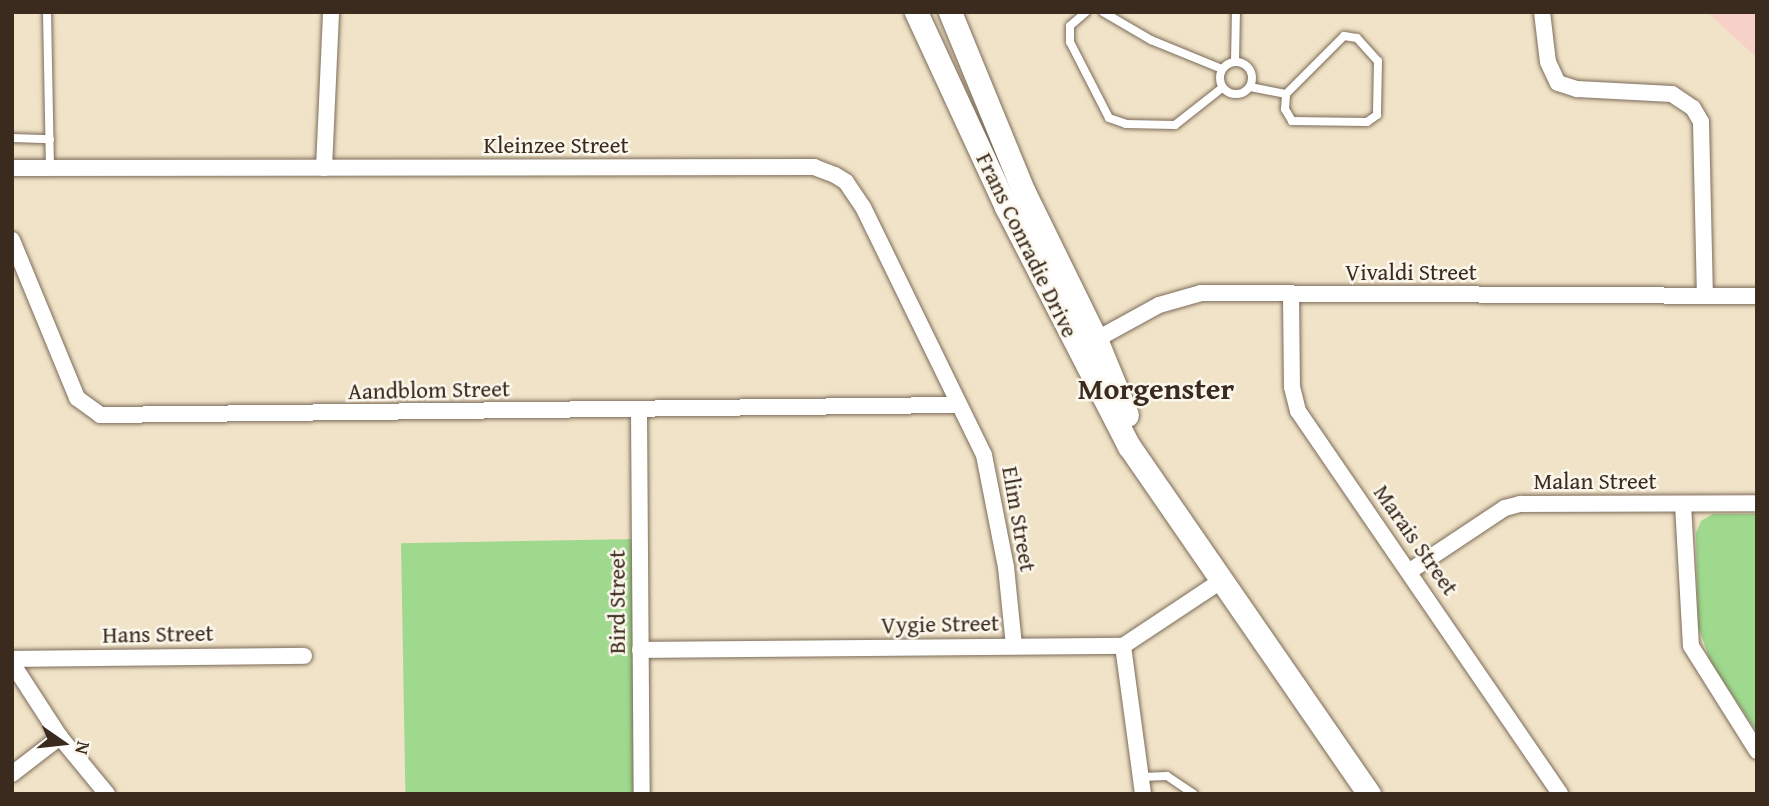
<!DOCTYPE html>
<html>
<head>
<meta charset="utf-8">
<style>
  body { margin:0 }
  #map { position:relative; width:1769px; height:806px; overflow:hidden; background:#f1e3c7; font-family:"Gentium Book Plus",serif }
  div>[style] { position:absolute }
  .built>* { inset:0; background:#f7d1c8 }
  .green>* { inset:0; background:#9ed98d; transform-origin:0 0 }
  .roads { filter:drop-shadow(0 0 2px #7b6b59) drop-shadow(0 0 2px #7b6b59) }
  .lane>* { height:8px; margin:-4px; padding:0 4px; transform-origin:4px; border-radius:4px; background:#fff }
  .lane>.ring { margin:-4px; padding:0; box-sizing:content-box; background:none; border:8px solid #fff; border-radius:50% }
  .street>* { height:16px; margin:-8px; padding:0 8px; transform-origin:8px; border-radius:8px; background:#fff }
  .secondary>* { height:23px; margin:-11.5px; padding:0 11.5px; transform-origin:11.5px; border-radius:11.5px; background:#fff }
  span { translate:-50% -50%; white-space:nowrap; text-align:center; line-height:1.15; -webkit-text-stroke:5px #fbf7ec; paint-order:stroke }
  .street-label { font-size:23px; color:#3b2a1e }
  .district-label { font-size:30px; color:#3b2a1e; font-weight:700 }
  .frame { position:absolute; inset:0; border:14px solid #3b2a1e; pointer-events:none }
  .north { position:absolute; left:28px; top:708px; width:70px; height:70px; -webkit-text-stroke:5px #fbf7ec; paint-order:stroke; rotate:104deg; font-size:19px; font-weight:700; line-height:28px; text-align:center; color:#3b2a1e }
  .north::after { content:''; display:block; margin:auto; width:24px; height:32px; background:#3b2a1e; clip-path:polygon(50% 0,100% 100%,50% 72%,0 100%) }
</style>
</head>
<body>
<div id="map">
  <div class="built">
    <i style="clip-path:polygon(1707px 12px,1757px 12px,1757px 58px)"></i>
  </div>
  <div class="green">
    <i style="clip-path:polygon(1713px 514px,1757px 514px,1757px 732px,1711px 663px,1698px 626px,1696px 533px,1701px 521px)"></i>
    <i style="left:639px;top:539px;width:255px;height:238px;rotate:89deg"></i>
  </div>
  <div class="roads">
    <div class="lane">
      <i style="left:47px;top:12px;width:156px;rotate:88.9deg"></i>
      <i style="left:1086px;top:12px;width:21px;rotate:139deg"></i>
      <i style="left:1070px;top:26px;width:16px;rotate:90deg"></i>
      <i style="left:1070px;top:42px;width:85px;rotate:62.8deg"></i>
      <i style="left:1109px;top:118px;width:18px;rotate:19deg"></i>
      <i style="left:1126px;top:124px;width:49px;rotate:1.2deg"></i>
      <i style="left:1175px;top:125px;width:60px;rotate:-38.2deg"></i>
      <i style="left:1103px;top:12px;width:56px;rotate:30.3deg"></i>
      <i style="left:1151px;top:40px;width:77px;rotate:22.2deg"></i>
      <i style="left:1344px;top:36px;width:13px;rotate:9deg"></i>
      <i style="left:1357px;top:38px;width:31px;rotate:48deg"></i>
      <i style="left:1378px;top:61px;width:54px;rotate:91.1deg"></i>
      <i style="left:1377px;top:115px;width:12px;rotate:145deg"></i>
      <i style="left:1367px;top:122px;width:75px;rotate:-179.2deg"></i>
      <i style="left:1292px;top:121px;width:14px;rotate:-120deg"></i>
      <i style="left:1285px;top:109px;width:15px;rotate:-86deg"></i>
      <i style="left:1286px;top:94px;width:82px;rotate:-45deg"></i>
      <i class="ring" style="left:1220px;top:62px;width:24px;height:24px"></i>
      <i style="left:1235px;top:62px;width:50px;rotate:-88.9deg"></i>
      <i style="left:1250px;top:87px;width:37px;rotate:11deg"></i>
      <i style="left:12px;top:138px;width:38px;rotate:2deg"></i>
      <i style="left:1141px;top:777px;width:26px;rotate:-2deg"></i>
      <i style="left:1167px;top:776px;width:32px;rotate:34deg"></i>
    </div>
    <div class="street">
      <i style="left:1542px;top:12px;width:50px;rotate:83.2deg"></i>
      <i style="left:1548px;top:62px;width:23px;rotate:65deg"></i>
      <i style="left:1558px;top:83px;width:20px;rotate:18deg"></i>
      <i style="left:1577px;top:89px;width:95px;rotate:3deg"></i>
      <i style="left:1672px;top:94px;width:25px;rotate:34deg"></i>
      <i style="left:1693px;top:108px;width:16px;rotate:60deg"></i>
      <i style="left:1701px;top:122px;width:174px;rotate:88.7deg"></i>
      <i style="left:12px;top:168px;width:802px;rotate:-0.07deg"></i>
      <i style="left:814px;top:167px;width:22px;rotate:21deg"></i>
      <i style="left:835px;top:175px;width:13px;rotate:32deg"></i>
      <i style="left:846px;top:182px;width:30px;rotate:56deg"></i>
      <i style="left:863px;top:207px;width:276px;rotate:64deg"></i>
      <i style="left:984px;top:455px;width:114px;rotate:78.9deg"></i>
      <i style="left:1006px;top:567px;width:79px;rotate:84.2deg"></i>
      <i style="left:324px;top:168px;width:156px;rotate:-87.4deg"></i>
      <i style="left:12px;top:240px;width:171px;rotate:67.6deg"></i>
      <i style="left:77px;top:398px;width:29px;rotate:36deg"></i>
      <i style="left:100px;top:415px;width:858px;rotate:-0.67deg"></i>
      <i style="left:1291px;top:294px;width:93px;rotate:89.4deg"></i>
      <i style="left:1292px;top:387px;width:25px;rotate:76deg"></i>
      <i style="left:1298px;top:411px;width:464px;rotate:55.6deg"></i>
      <i style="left:1088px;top:344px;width:81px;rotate:-28.8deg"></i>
      <i style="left:1159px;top:305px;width:44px;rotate:-15.9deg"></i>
      <i style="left:1201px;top:293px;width:556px;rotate:0.31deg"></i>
      <i style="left:639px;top:411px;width:383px;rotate:89.6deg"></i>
      <i style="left:1683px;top:504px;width:142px;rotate:86.8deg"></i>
      <i style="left:1691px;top:646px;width:124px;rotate:57.8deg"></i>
      <i style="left:1410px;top:571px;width:114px;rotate:-33.6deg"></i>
      <i style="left:1505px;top:508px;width:16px;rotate:-15deg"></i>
      <i style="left:1520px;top:504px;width:237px;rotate:-0.2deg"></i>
      <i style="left:1123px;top:646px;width:149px;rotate:82.3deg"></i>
      <i style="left:640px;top:650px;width:483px;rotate:-0.5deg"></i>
      <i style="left:1123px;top:646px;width:118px;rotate:-33.6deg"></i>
      <i style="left:12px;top:659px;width:292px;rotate:-0.6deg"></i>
      <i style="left:12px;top:663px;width:88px;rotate:57deg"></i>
      <i style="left:60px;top:737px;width:74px;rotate:50.5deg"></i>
      <i style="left:12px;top:774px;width:61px;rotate:-37.6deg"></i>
    </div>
    <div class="secondary">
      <i style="left:916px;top:12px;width:215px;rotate:65.2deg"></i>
      <i style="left:1006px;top:207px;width:269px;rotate:62.8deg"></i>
      <i style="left:1129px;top:446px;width:423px;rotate:55.4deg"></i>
      <i style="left:950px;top:12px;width:195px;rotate:67.7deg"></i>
      <i style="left:1024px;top:192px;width:164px;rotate:63.9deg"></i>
      <i style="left:1096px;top:339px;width:82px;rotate:67.8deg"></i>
    </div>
  </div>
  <div class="street-label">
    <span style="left:556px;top:145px">Kleinzee Street</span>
    <span style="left:1027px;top:245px;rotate:64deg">Frans Conradie Drive</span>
    <span style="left:1411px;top:272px">Vivaldi Street</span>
    <span style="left:429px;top:390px;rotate:-1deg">Aandblom Street</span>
    <span style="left:1595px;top:481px">Malan Street</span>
    <span style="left:1019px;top:519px;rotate:80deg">Elim Street</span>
    <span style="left:1416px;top:540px;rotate:55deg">Marais Street</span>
    <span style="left:617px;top:602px;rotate:-90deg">Bird Street</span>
    <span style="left:940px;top:624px;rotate:-1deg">Vygie Street</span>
    <span style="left:158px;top:634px;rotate:-1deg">Hans Street</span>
  </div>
  <div class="district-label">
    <span style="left:1156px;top:388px">Morgenster</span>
  </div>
  <div class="frame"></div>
  <div class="north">N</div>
</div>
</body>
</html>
